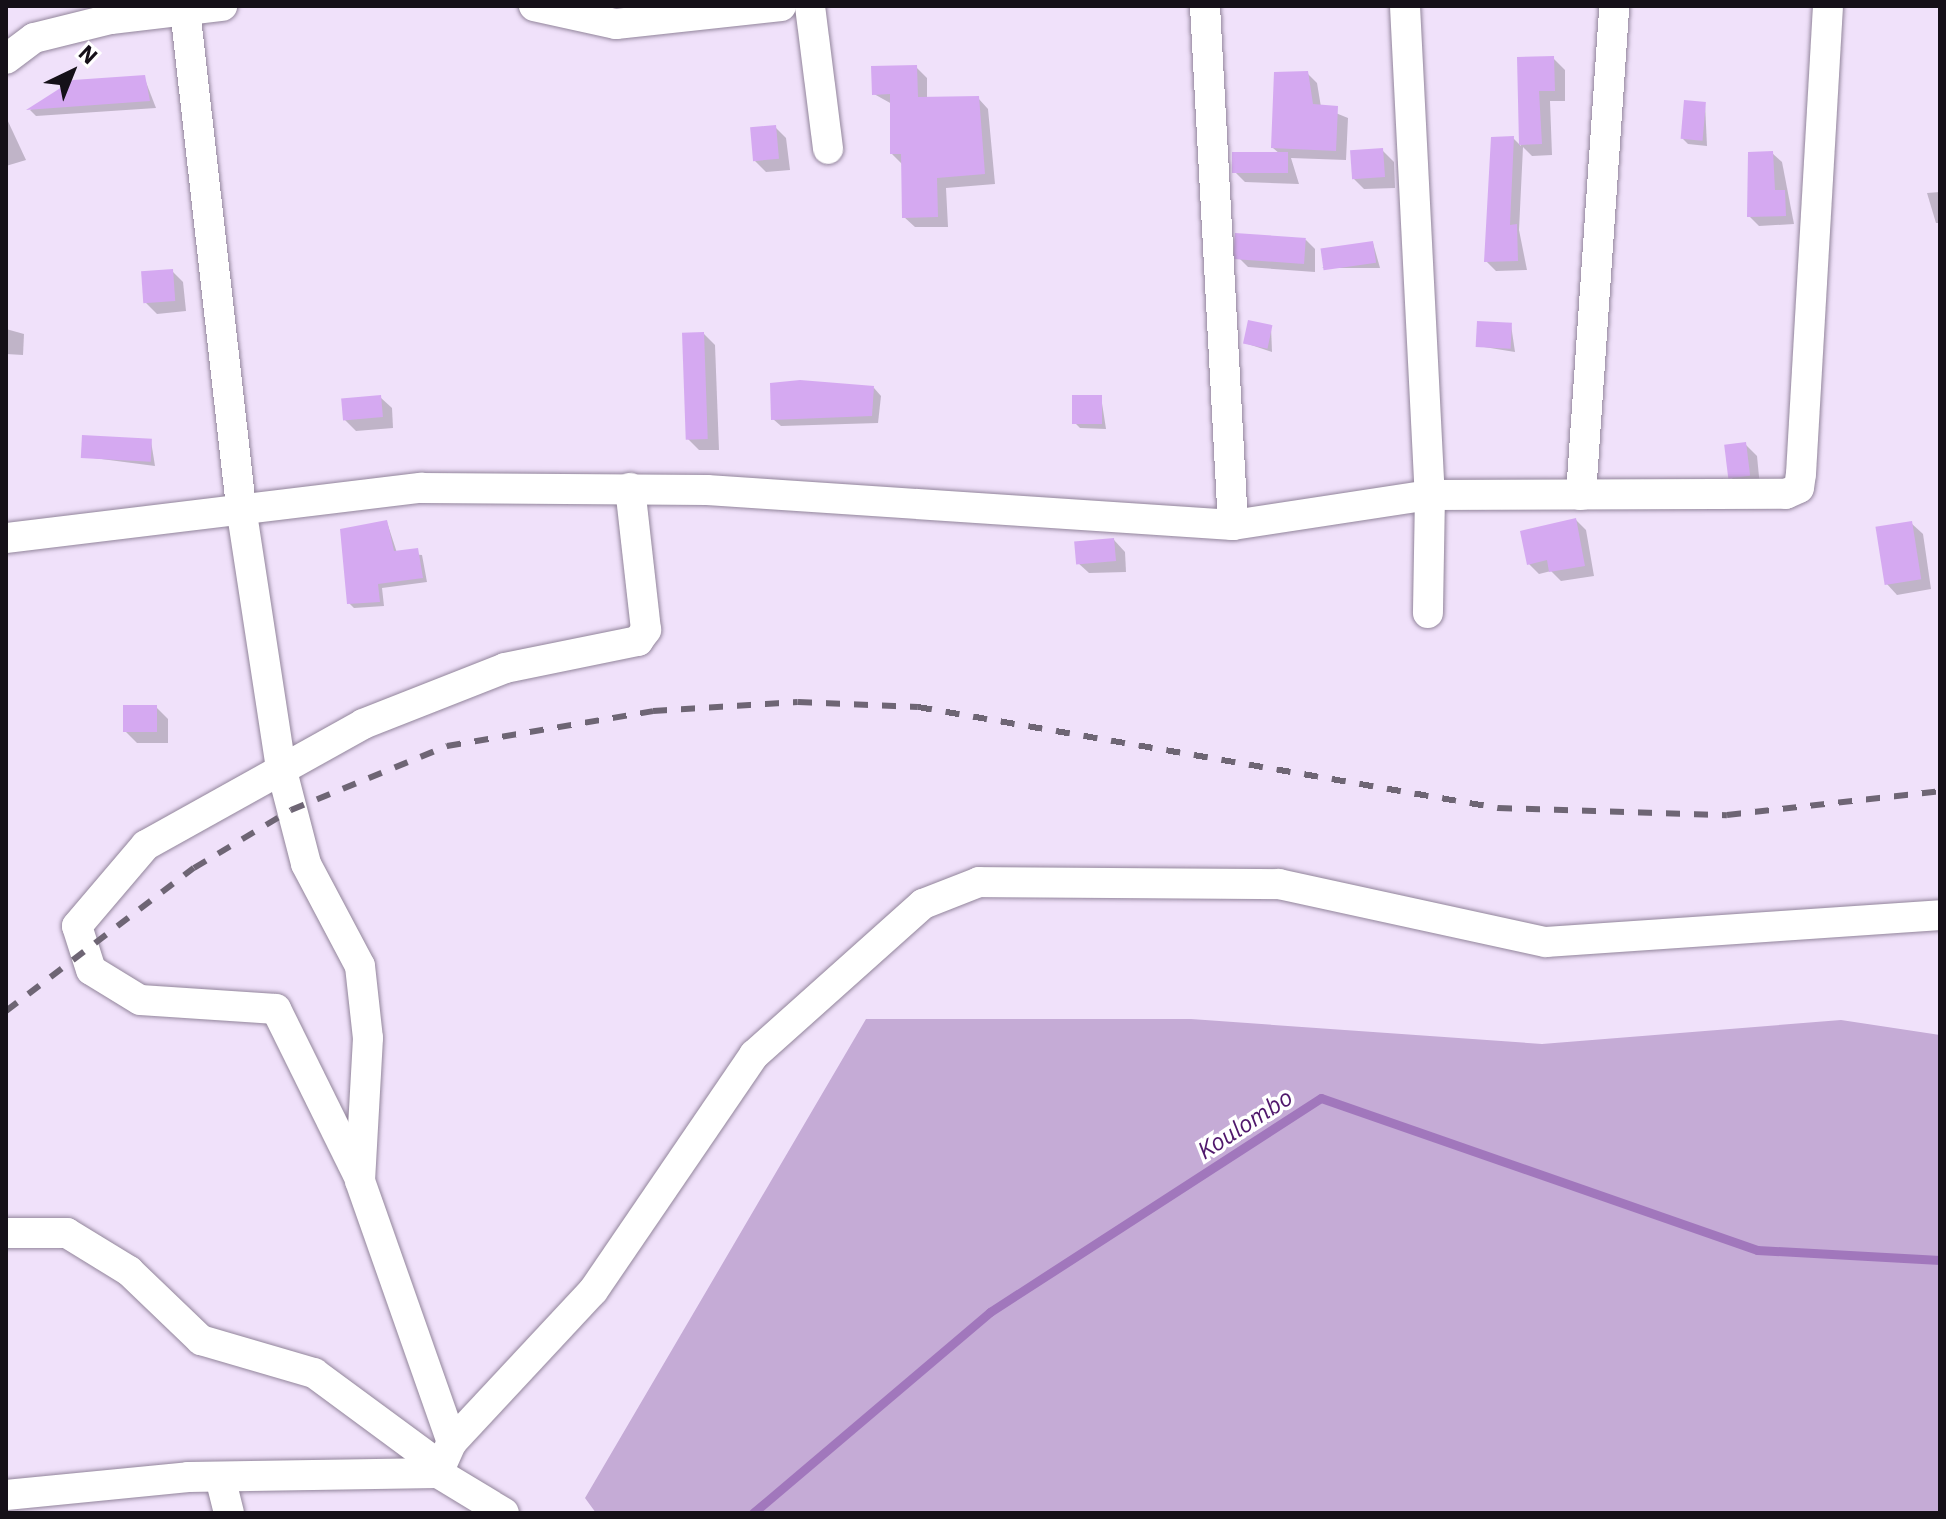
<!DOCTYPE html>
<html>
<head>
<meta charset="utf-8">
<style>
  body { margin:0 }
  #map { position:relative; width:1946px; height:1519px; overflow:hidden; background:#f0e1fa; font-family:"IBM Plex Sans",sans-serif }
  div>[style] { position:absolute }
  .green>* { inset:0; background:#c5abd6 }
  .shadow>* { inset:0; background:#0003 }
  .stream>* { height:9px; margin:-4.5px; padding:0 4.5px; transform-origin:4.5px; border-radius:4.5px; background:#a177bc }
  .building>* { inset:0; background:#d5a9f1; transform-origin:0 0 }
  .roads { filter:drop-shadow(0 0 2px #92859b) drop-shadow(0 0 2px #92859b) }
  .minor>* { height:30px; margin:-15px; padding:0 15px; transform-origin:15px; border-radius:15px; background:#fff }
  .rail>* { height:6px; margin-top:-3px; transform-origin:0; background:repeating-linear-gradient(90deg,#6e6574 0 14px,transparent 0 28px) }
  span { translate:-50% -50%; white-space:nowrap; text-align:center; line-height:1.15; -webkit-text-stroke:7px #fff; paint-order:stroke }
  .water-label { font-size:24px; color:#4f176b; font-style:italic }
  .frame { position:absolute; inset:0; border:8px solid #151018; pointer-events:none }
  .north { position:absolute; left:32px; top:32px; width:80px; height:80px; -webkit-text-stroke:6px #fff; paint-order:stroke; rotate:43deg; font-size:22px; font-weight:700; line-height:32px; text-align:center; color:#151018 }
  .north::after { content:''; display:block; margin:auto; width:28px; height:36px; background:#151018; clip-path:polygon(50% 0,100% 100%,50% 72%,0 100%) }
</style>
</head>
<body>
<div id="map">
  <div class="green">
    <i style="clip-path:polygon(866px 1019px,1191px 1019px,1542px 1044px,1841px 1020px,1940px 1035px,1940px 1513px,596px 1513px,585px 1498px)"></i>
  </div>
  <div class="shadow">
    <i style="clip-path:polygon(1553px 58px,1565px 70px,1565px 101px,1550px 101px,1552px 155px,1532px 156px,1523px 147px,1519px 230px,1527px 270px,1496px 271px,1486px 261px,1513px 138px,1521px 146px,1519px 59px)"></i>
    <i style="clip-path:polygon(916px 67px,927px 78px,927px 99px,978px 98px,988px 109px,995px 184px,946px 188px,948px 227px,915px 227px,904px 217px,903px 165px,892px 154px,892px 104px,874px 94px)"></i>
    <i style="clip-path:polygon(1307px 73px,1317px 83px,1321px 107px,1348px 118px,1346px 160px,1291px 158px,1299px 184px,1245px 182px,1234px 171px,1280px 154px,1273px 148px)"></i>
    <i style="clip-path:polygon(144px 77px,156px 108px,36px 116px,30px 110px,74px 82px)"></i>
    <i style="clip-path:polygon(1705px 104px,1707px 146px,1688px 144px,1683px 139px)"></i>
    <i style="clip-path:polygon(6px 117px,26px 160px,6px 166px)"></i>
    <i style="clip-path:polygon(775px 127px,786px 138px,790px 170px,766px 172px,755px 161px)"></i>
    <i style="clip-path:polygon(1382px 150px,1394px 162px,1395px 188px,1364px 189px,1353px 178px)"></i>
    <i style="clip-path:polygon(1772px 153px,1782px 162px,1794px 224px,1759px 226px,1749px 216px)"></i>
    <i style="clip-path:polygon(1940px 192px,1940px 223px,1936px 223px,1927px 193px)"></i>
    <i style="clip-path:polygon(1306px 240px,1315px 249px,1315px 272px,1248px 267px,1239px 258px)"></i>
    <i style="clip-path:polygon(1373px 243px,1380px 268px,1322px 268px)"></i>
    <i style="clip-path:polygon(172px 271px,183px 282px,186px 311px,157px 314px,145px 302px)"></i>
    <i style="clip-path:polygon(1511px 325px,1515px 352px,1478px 346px)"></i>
    <i style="clip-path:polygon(1271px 327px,1272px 352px,1245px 343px)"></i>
    <i style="clip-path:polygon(6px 329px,24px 334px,23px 355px,6px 354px)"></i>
    <i style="clip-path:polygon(704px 334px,715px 345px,719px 450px,699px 450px,688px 439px)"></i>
    <i style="clip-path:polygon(874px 388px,881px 396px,878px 423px,781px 426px,773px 419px)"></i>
    <i style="clip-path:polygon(380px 397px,392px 408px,393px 428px,356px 431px,345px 420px)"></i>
    <i style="clip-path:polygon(1101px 397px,1106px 429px,1080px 428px,1075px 423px)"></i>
    <i style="clip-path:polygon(151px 441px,155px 466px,86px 457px)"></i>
    <i style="clip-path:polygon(1745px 444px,1757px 456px,1760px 487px,1740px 487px,1729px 475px)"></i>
    <i style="clip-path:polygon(1576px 520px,1586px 530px,1594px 576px,1561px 581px,1551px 571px,1539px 574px,1529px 564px)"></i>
    <i style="clip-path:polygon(387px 522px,397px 553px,422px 555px,427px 582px,382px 588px,384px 606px,354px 608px,349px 603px)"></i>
    <i style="clip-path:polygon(1911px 523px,1923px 534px,1931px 589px,1897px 595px,1886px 583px)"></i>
    <i style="clip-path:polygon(1114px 540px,1125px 552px,1126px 572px,1089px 573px,1077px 562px)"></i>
    <i style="clip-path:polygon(156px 707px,168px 719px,168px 743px,137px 743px,126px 732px)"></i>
  </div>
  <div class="stream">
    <i style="left:753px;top:1513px;width:311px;rotate:-40.3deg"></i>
    <i style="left:990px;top:1312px;width:394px;rotate:-32.9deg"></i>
    <i style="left:1321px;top:1098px;width:462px;rotate:19.2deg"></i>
    <i style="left:1757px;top:1250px;width:183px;rotate:3.1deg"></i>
  </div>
  <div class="building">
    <i style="clip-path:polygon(1554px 56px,1555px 91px,1539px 91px,1542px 144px,1519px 145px,1517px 57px)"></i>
    <i style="clip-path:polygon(917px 65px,918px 97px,979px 96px,985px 174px,937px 178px,938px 217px,902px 218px,901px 154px,890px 154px,890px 94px,872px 95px,871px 66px)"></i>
    <i style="clip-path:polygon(1308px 71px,1313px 104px,1338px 106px,1336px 151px,1271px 148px,1274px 72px)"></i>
    <i style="clip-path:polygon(145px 75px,150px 101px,26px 110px,73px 80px)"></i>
    <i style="left:1684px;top:100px;width:22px;height:39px;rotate:5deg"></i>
    <i style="left:776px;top:125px;width:34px;height:26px;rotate:85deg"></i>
    <i style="clip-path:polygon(1514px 136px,1510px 225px,1517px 224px,1518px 261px,1484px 262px,1491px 137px)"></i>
    <i style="left:1383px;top:148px;width:29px;height:33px;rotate:86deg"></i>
    <i style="clip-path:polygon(1773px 151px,1775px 190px,1785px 190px,1786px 216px,1747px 217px,1748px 152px)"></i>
    <i style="left:1288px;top:152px;width:21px;height:56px;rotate:90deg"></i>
    <i style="left:1235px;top:233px;width:71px;height:26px;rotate:4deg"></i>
    <i style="left:1373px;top:241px;width:22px;height:53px;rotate:82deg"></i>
    <i style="left:173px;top:269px;width:32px;height:32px;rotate:86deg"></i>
    <i style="left:1248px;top:320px;width:25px;height:24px;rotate:12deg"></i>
    <i style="left:1477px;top:321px;width:35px;height:26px;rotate:3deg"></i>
    <i style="left:704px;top:332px;width:107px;height:22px;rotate:88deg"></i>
    <i style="clip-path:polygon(800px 380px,874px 386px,872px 416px,771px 420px,770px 383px)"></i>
    <i style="left:381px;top:395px;width:22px;height:40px;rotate:85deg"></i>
    <i style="left:1072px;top:395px;width:30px;height:29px"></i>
    <i style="left:82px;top:435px;width:70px;height:23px;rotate:3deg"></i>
    <i style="left:1746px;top:442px;width:34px;height:22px;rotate:83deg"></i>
    <i style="clip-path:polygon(1576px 518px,1585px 566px,1549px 572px,1547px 560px,1527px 565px,1520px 531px)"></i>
    <i style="clip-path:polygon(387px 520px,394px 551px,418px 548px,423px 578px,378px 584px,380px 602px,347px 604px,340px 529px)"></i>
    <i style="left:1912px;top:521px;width:59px;height:37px;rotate:81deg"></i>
    <i style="left:1114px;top:538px;width:23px;height:40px;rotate:85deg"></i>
    <i style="left:157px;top:705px;width:27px;height:34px;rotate:90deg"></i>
  </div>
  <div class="roads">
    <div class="minor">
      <i style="left:534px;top:6px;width:84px;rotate:12.4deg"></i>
      <i style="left:616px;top:24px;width:166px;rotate:-6.2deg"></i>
      <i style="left:810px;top:6px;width:144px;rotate:82.8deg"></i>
      <i style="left:1205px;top:6px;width:520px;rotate:86.91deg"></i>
      <i style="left:1405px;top:6px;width:490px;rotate:87.1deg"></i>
      <i style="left:1430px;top:495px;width:118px;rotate:91deg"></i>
      <i style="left:185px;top:9px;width:501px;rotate:83.58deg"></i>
      <i style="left:241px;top:507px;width:263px;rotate:81.3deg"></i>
      <i style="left:281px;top:767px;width:100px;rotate:75.5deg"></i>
      <i style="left:306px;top:864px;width:115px;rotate:62.1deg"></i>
      <i style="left:360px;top:966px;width:72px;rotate:83.7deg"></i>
      <i style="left:368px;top:1038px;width:143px;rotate:93.2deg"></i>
      <i style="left:360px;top:1181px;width:277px;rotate:70.6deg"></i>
      <i style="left:6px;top:59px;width:35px;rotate:-37deg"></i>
      <i style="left:34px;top:38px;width:79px;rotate:-13.9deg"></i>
      <i style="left:111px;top:19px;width:112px;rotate:-6.7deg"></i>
      <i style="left:1581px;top:495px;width:490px;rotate:-86.1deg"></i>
      <i style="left:6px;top:538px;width:418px;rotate:-6.9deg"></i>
      <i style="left:421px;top:488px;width:286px;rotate:0.4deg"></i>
      <i style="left:707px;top:490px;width:527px;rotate:3.81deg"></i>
      <i style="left:1233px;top:525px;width:199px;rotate:-8.7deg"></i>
      <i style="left:1430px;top:495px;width:356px;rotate:-0.2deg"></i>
      <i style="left:1786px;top:494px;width:14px;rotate:-25deg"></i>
      <i style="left:1799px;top:488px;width:14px;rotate:-82deg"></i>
      <i style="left:1801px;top:474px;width:469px;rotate:-86.7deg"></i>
      <i style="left:358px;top:1175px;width:185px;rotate:-116.3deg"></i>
      <i style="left:276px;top:1009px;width:136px;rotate:-176.2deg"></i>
      <i style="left:140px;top:1000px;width:57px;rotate:-148.5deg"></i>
      <i style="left:91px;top:970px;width:46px;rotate:-107.7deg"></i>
      <i style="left:77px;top:926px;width:106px;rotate:-49.6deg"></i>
      <i style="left:146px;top:845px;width:248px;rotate:-29.1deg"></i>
      <i style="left:363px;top:724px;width:153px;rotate:-21.5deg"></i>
      <i style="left:505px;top:668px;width:136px;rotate:-11.5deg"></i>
      <i style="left:638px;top:641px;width:14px;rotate:-54deg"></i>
      <i style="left:646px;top:630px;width:143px;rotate:-96.4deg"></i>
      <i style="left:6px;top:1233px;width:61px"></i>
      <i style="left:67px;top:1233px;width:73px;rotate:31.5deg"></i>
      <i style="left:129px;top:1271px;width:100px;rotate:43.8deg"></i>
      <i style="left:201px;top:1340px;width:118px;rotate:16.3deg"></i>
      <i style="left:314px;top:1373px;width:157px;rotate:36.4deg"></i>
      <i style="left:438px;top:1473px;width:34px;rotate:-66deg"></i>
      <i style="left:452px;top:1442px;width:207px;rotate:-47deg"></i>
      <i style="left:593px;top:1291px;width:286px;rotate:-55.7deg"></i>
      <i style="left:754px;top:1055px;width:227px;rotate:-41.8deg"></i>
      <i style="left:923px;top:904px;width:60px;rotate:-21.4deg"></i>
      <i style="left:979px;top:882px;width:300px;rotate:0.4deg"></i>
      <i style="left:1279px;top:884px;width:273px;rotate:12.3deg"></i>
      <i style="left:1546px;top:942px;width:395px;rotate:-3.9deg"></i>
      <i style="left:220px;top:1477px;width:37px;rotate:76deg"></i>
      <i style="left:6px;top:1495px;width:183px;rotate:-5.6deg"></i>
      <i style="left:188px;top:1477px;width:250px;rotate:-0.9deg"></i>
      <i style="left:438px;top:1473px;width:77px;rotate:31.2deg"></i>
    </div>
  </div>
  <div class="rail">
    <i style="left:6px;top:1011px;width:236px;rotate:-37.3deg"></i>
    <i style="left:194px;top:868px;width:113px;rotate:-30.9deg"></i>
    <i style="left:291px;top:810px;width:169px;rotate:-22.3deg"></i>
    <i style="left:447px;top:746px;width:209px;rotate:-9.6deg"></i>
    <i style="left:653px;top:711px;width:145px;rotate:-3.6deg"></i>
    <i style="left:798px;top:702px;width:120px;rotate:2.4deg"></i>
    <i style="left:918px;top:707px;width:589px;rotate:9.88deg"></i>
    <i style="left:1498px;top:808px;width:229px;rotate:1.8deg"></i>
    <i style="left:1727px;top:815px;width:214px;rotate:-6.4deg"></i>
  </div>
  <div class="water-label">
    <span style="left:1245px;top:1124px;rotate:-33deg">Koulombo</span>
  </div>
  <div class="frame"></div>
  <div class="north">N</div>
</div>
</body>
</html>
